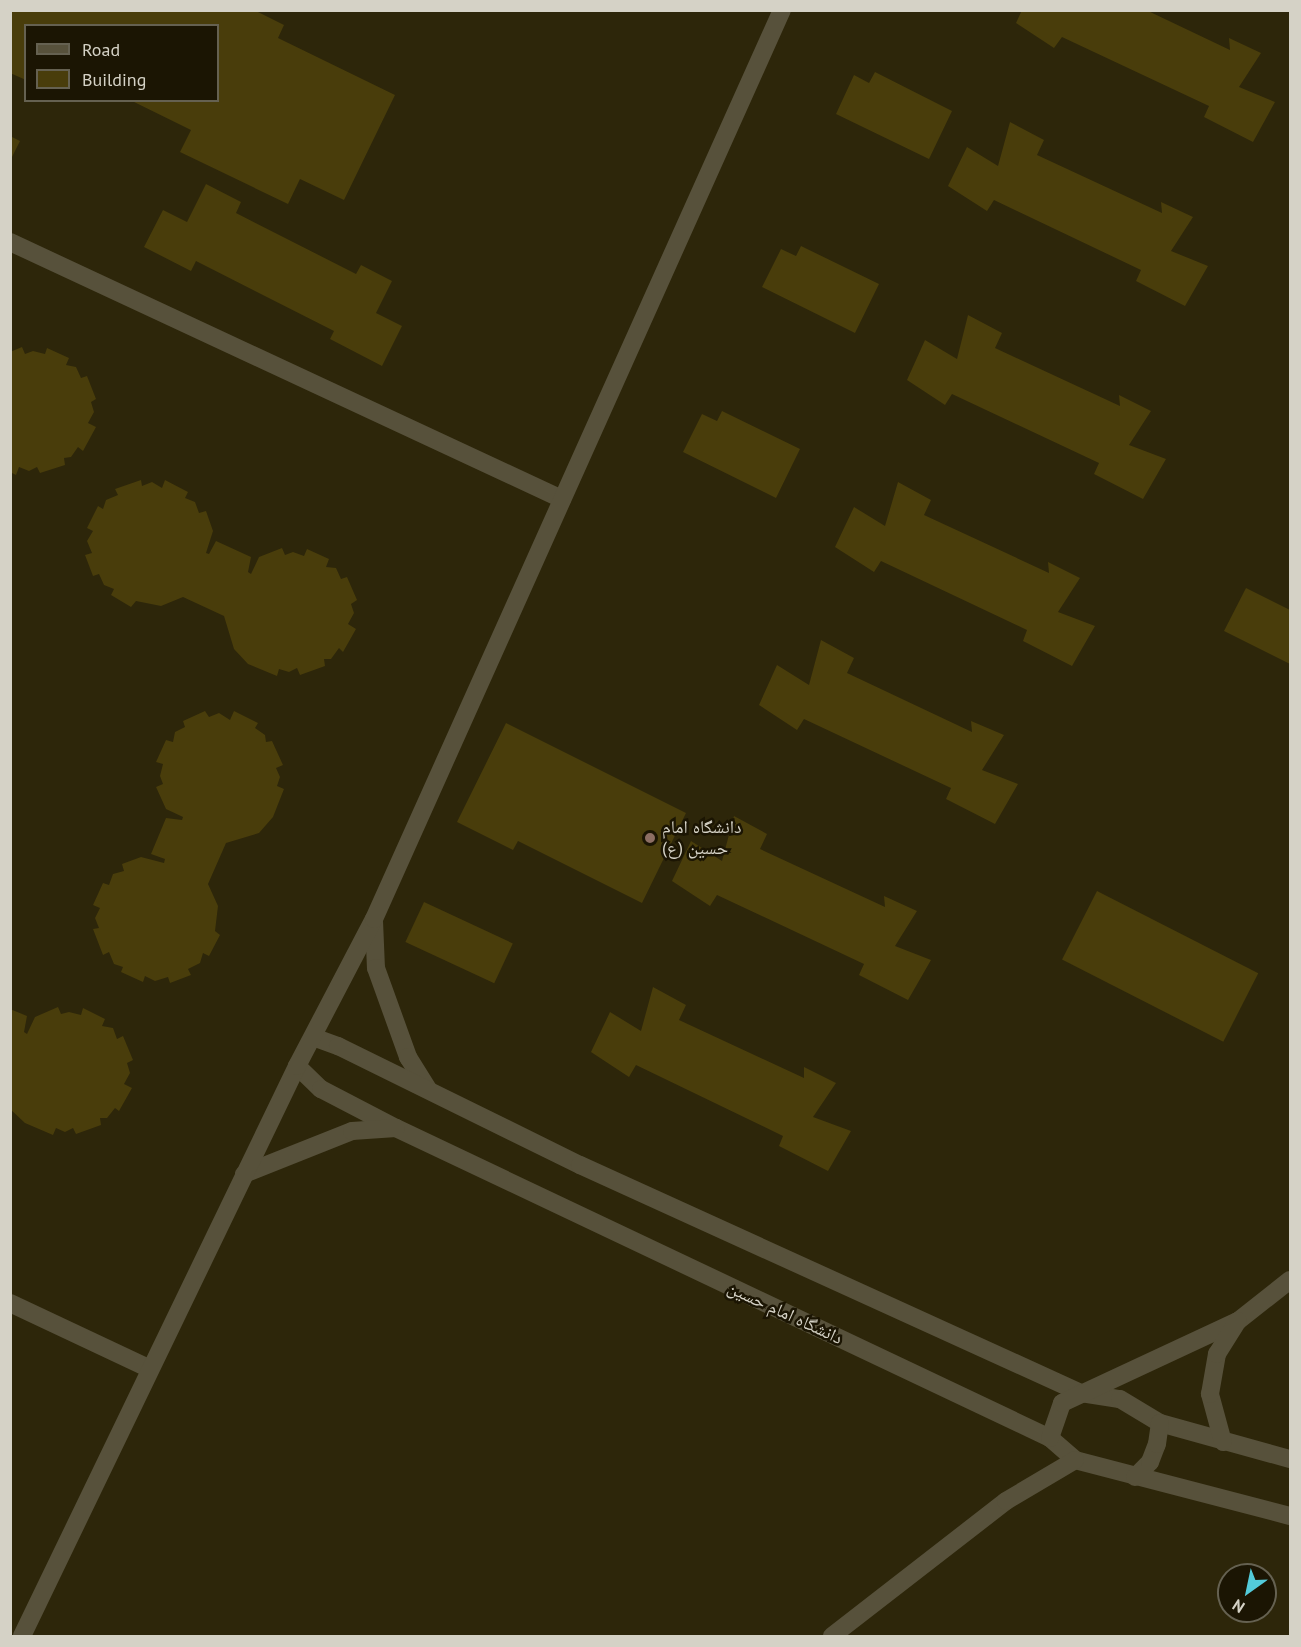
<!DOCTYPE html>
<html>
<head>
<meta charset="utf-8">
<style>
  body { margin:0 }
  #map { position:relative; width:1301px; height:1647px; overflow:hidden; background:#241f0b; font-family:"PT Sans","Noto Naskh Arabic",sans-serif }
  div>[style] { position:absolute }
  .built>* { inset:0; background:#2d260a }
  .building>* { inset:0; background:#493d0b; transform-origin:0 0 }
  .minor>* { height:18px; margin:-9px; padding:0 9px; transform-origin:9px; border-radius:9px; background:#57513b }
  .dots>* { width:16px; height:16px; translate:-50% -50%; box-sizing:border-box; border:3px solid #1b1503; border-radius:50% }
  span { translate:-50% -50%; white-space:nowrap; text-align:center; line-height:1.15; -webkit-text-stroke:5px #1b1503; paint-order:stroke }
  .poi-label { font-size:18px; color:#d5d2c6 }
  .left { translate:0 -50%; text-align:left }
  .street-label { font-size:18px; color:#d5d2c6 }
  .frame { position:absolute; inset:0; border:12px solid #d5d2c6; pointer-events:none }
  .legend { position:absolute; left:24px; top:24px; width:195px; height:78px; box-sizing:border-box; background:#1b1503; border:2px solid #656151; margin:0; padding:8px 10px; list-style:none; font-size:18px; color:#d5d2c6 }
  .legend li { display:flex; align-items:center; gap:12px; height:30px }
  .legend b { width:30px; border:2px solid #656151 }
  .north { position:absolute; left:1217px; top:1563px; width:60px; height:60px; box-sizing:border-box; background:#1b1503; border:2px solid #656151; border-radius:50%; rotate:213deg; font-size:16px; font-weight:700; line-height:24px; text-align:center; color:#d5d2c6 }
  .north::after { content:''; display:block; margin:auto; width:21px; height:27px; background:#53cbda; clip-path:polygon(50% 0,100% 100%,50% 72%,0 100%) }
</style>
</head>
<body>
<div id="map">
  <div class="built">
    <i style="clip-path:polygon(evenodd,11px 11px,1290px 11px,1290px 1636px,11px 1636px,11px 11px,26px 26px,218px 26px,218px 100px,26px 100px,26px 26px,11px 11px,1229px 1575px,1265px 1575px,1265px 1611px,1229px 1611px,1229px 1575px)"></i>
  </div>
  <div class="building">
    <i style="clip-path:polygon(10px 10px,254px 10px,284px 25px,278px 38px,395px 95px,344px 200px,300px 179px,288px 204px,180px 152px,191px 130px,130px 100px,218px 100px,218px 26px,26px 26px,26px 80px,10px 73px)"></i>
    <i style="clip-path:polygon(1022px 10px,1146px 10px,1230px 50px,1229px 38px,1261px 53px,1239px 87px,1275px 102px,1253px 142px,1204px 117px,1209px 106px,1062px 37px,1054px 48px,1016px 23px)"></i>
    <i style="clip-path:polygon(875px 72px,952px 111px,929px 159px,836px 114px,854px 75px,869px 83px)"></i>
    <i style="clip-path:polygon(1010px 122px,1044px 140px,1037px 155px,1162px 213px,1161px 202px,1193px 217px,1171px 251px,1208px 266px,1185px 306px,1136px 281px,1141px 270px,994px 200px,987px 211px,948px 186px,967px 147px,998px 166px)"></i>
    <i style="clip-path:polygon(10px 136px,20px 141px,10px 161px)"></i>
    <i style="clip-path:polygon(206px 184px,241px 202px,236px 213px,356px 274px,361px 265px,392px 281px,376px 313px,402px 326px,382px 366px,330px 339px,334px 331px,196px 261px,191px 271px,144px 247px,163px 210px,187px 222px)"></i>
    <i style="clip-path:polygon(801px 246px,879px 284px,855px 333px,762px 287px,781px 249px,796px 256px)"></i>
    <i style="clip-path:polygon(968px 315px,1002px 333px,995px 348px,1120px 406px,1119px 395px,1151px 411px,1129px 445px,1166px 459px,1143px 499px,1094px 474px,1099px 463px,952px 394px,945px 405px,907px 380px,925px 340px,957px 359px)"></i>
    <i style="clip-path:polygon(22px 347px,25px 354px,33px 351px,45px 354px,47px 348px,69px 358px,66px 365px,76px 367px,81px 378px,87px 376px,96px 399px,91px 402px,94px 412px,88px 423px,96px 427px,83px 451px,78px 447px,71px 457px,64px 458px,65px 465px,40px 473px,37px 467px,29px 471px,19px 467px,16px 475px,10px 472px,10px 352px)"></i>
    <i style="clip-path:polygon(722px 411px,800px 449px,776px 498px,683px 452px,702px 414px,717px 421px)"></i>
    <i style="clip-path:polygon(141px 480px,142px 486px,152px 482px,162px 488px,165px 480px,188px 492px,185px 498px,195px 502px,199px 513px,206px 511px,213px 531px,206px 553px,209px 554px,216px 541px,251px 557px,248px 572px,251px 574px,259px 557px,282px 548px,285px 555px,293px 552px,304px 556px,307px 549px,329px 559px,326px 567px,336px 568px,341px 579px,347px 577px,357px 600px,351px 604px,354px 613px,348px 624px,356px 629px,343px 652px,339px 648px,331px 659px,324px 659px,325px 666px,300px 675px,297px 668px,289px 672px,279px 669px,277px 676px,248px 664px,234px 649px,224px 616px,183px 597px,161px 606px,136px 601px,131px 607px,111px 595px,114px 589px,104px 585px,99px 574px,93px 576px,85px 555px,92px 553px,87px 541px,93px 531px,87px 528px,98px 506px,103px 509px,106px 500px,118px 495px,115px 489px)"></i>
    <i style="clip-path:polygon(898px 482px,931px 500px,924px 515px,1049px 573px,1048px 562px,1080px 578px,1058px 612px,1095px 626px,1072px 666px,1023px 641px,1027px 630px,881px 561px,874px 572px,835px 547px,854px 507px,885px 526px)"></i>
    <i style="clip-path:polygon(1246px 588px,1290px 610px,1290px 664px,1224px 631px)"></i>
    <i style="clip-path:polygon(821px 640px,854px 658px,847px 673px,972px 732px,971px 721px,1004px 735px,982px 770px,1018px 784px,995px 824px,946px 799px,951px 788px,804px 719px,797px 730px,759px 705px,777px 665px,809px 685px)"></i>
    <i style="clip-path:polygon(205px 711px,209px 717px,219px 713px,230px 720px,234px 711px,258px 723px,255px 728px,265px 735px,266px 742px,272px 741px,283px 765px,276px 768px,280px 777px,277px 786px,284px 789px,273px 817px,259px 833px,226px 843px,208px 884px,218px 906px,215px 931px,220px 935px,209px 956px,203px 953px,200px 963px,188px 969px,191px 975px,170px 983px,168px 977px,155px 981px,145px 976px,143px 982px,121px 972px,123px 967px,114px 964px,109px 952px,103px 955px,93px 929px,99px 928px,95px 918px,100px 908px,93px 905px,103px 883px,109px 885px,113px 874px,124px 871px,122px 864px,141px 857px,164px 863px,165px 859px,151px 854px,166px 818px,182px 820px,183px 817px,166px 809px,156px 787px,163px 784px,160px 776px,163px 764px,156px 762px,166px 740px,173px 742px,175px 732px,185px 727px,183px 721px)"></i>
    <i style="clip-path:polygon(506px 723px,686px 813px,642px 903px,518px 841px,513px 850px,457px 822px)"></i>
    <i style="clip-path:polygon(734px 816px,767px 834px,760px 849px,885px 907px,884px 896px,917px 911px,895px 946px,931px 960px,908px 1000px,859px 975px,864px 964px,717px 895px,710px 906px,672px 881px,691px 841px,722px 861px)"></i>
    <i style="left:1097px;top:891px;width:181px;height:77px;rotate:27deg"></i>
    <i style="left:424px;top:902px;width:98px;height:44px;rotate:25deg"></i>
    <i style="clip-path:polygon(653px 987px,686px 1005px,679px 1020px,804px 1078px,804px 1067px,836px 1083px,813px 1117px,851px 1131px,828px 1171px,779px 1146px,783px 1136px,636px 1065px,629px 1077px,591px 1052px,610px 1012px,641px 1031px)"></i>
    <i style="clip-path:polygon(58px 1007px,61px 1014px,69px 1012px,81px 1015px,83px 1008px,105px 1019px,102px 1026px,113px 1028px,117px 1039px,123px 1036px,133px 1060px,127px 1063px,130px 1073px,124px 1084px,132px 1088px,119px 1111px,115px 1108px,107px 1118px,100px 1118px,101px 1125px,76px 1134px,73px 1128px,65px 1132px,56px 1128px,53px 1135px,25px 1123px,10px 1109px,10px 1009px,27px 1016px,24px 1032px,27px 1034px,35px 1017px)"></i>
  </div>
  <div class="minor">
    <i style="left:10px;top:242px;width:609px;rotate:24.97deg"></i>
    <i style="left:374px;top:921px;width:47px;rotate:87.6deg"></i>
    <i style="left:376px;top:968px;width:95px;rotate:70.2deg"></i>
    <i style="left:408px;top:1057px;width:38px;rotate:58deg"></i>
    <i style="left:313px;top:1037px;width:27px;rotate:20deg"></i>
    <i style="left:338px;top:1046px;width:270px;rotate:26.2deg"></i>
    <i style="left:580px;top:1165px;width:550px;rotate:24.47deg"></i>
    <i style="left:1081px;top:1393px;width:39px;rotate:9deg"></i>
    <i style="left:1120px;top:1399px;width:47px;rotate:31deg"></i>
    <i style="left:1160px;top:1423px;width:135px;rotate:15.5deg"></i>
    <i style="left:297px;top:1066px;width:33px;rotate:44deg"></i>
    <i style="left:321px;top:1089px;width:85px;rotate:27.5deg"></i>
    <i style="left:396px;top:1128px;width:724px;rotate:25.36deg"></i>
    <i style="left:1050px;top:1438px;width:33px;rotate:41deg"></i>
    <i style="left:1075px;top:1460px;width:222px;rotate:14.6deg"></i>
    <i style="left:244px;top:1174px;width:116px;rotate:-21.7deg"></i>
    <i style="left:352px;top:1131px;width:44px;rotate:-3.9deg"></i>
    <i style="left:10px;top:1303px;width:155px;rotate:25.2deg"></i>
    <i style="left:1050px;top:1438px;width:37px;rotate:-71deg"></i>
    <i style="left:1062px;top:1403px;width:194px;rotate:-25deg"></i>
    <i style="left:1238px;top:1321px;width:66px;rotate:-38.3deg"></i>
    <i style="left:1223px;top:1442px;width:50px;rotate:-105.2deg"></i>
    <i style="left:1210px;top:1394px;width:41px;rotate:-80.1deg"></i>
    <i style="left:1217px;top:1354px;width:39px;rotate:-58deg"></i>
    <i style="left:1135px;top:1477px;width:21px;rotate:-45deg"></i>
    <i style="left:1150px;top:1462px;width:19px;rotate:-69deg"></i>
    <i style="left:1157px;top:1444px;width:21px;rotate:-82deg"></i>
    <i style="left:22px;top:1636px;width:633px;rotate:-64.24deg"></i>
    <i style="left:297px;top:1066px;width:166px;rotate:-62.4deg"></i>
    <i style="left:374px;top:919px;width:996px;rotate:-65.83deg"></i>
    <i style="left:832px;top:1636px;width:220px;rotate:-37.8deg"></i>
    <i style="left:1006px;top:1501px;width:80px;rotate:-30.7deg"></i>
  </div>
  <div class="dots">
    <i style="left:650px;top:838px;background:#8d6e63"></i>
  </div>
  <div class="poi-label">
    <span class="left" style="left:662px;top:838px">دانشگاه امام<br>حسین (ع)</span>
  </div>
  <div class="street-label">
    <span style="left:785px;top:1313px;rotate:25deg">دانشگاه امام حسین</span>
  </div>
  <div class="frame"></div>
  <ul class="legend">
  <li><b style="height:8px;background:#57513b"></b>Road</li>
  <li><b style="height:16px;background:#493d0b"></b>Building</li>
  </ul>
  <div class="north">N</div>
</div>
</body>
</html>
